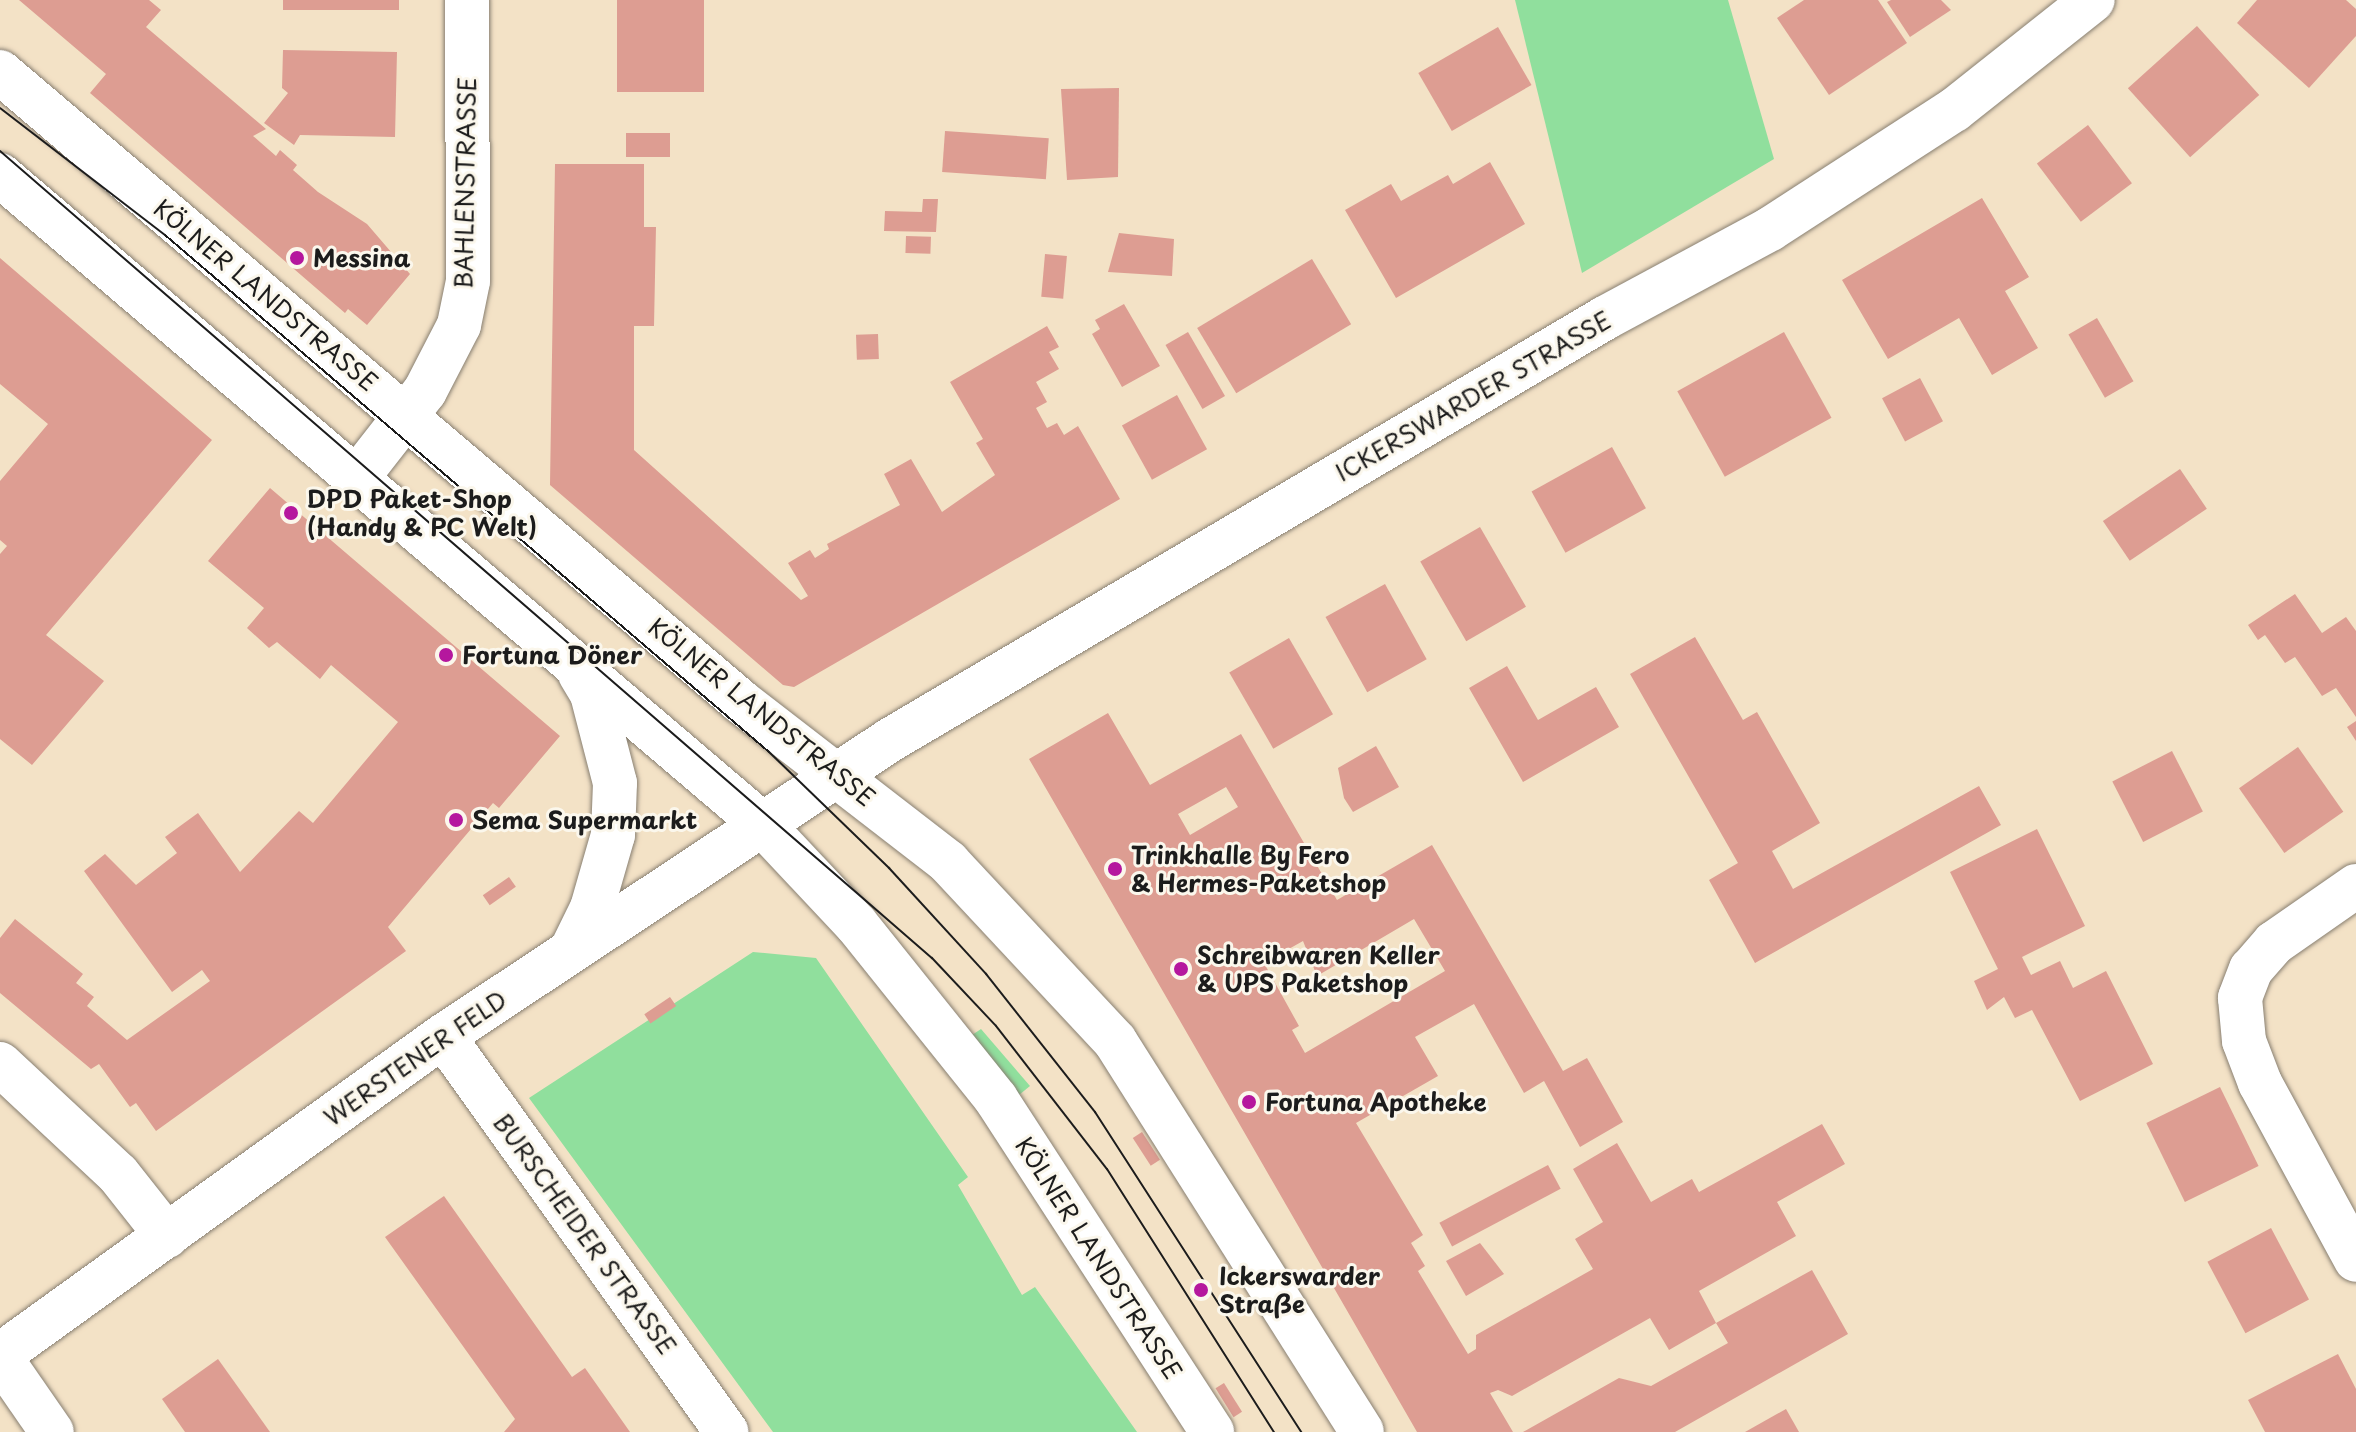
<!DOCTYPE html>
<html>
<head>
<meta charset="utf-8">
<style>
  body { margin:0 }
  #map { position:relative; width:2356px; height:1432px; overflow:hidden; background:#f3e2c6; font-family:"Playpen Sans",sans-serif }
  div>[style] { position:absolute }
  .green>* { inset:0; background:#90df9d }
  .building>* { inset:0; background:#dd9d92; transform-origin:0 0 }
  .roads { filter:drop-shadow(0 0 2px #887f71) drop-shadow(0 0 2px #887f71) }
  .minor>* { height:44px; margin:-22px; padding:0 22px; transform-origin:22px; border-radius:22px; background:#fff }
  .secondary>* { height:44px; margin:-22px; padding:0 22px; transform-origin:22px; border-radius:22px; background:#fff }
  .tram>* { height:2px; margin:-1px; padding:0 1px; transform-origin:1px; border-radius:1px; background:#1c1c1c }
  .dots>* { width:22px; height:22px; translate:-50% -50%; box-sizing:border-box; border:4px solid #fbf7ec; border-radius:50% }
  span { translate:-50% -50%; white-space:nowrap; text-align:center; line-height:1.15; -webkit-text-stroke:6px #fbf7ec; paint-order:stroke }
  .street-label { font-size:24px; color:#1c1c1c }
  .poi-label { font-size:24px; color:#1c1c1c; font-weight:700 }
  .left { translate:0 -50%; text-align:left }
</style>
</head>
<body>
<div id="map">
  <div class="green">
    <i style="clip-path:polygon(1515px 0,1728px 0,1774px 159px,1582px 273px)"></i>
    <i style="clip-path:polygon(753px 952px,816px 958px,968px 1177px,958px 1185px,1022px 1295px,1035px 1287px,1137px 1432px,773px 1432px,529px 1098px)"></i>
    <i style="clip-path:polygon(981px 1029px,1030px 1086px,1019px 1095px,972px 1035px)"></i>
  </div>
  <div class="building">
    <i style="clip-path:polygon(19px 0,149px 0,161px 10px,146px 27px,266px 129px,253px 136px,276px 156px,280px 150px,297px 165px,293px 170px,318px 192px,367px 224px,410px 274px,367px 325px,348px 309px,345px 313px,90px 93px,106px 74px)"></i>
    <i style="left:283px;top:0;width:116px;height:10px"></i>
    <i style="left:617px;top:0;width:87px;height:92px"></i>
    <i style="clip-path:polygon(1804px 0,1878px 0,1907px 43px,1829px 95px,1777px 18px)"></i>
    <i style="clip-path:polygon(1891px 0,1941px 0,1951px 10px,1910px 37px,1887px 2px)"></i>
    <i style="clip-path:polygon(2257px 0,2346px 0,2356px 9px,2356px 36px,2309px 88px,2237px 23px)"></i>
    <i style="left:2197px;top:26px;width:93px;height:93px;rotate:48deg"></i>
    <i style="left:1498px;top:27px;width:67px;height:92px;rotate:60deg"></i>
    <i style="clip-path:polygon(283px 50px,397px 52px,395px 137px,300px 135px,294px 145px,264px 123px,288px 93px,282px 88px)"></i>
    <i style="clip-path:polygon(1119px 88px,1118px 177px,1067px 180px,1061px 89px)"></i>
    <i style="left:2088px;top:125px;width:73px;height:64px;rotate:53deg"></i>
    <i style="left:945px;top:131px;width:104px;height:41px;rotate:4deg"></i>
    <i style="left:626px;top:133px;width:44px;height:24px"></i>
    <i style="clip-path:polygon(1490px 162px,1525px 224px,1396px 298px,1345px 210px,1391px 184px,1401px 201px,1448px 175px,1453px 184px)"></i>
    <i style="clip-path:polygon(555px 164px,644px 164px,644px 227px,656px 227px,654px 326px,634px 326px,634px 450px,801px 600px,808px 596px,788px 563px,810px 550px,815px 558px,829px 549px,827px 544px,900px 505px,884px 474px,911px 459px,942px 512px,995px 475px,976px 443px,983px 439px,950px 382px,1047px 326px,1059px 347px,1049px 352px,1059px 369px,1036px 382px,1047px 402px,1036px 408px,1047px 428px,1057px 423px,1064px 435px,1078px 426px,1120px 499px,794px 687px,783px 685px,550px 485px)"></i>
    <i style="clip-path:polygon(1982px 198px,2029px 277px,2005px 291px,2038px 348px,1992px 375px,1959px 318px,1888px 359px,1842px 280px)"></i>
    <i style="clip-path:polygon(923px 199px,938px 199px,936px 232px,884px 231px,885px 211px,922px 212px)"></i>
    <i style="clip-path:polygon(1119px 233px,1174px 239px,1172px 276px,1108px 272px)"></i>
    <i style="left:906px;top:236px;width:25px;height:17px;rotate:2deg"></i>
    <i style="left:1045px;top:254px;width:22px;height:43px;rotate:5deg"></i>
    <i style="clip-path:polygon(0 258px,212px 440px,46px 635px,104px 681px,32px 765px,0 739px,0 554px,7px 546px,0 540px,0 481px,48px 424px,0 384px)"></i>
    <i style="left:1312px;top:259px;width:76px;height:134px;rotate:59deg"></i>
    <i style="clip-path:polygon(1124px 304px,1160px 366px,1122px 387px,1092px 334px,1100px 329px,1095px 320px)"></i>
    <i style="left:2097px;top:318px;width:73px;height:33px;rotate:60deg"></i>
    <i style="left:1188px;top:332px;width:74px;height:26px;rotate:60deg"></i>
    <i style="left:1784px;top:332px;width:98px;height:122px;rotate:61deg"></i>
    <i style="left:878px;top:334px;width:25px;height:22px;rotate:88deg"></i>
    <i style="left:1920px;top:378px;width:49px;height:43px;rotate:62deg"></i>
    <i style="left:1177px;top:395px;width:62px;height:63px;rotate:61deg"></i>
    <i style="left:1612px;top:447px;width:70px;height:92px;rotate:61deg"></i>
    <i style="left:2180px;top:469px;width:48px;height:93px;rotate:56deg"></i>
    <i style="clip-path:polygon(270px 488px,560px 736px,499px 808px,493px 803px,388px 927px,406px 951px,156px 1131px,136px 1103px,130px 1107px,99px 1064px,91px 1069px,0 993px,0 938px,15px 919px,83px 974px,76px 983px,94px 997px,87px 1006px,127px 1040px,210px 981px,202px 970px,172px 992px,84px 871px,105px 854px,136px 885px,177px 853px,165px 837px,198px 813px,240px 872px,299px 811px,313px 823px,398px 722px,331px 665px,320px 679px,277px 642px,269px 648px,247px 628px,264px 608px,208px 561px)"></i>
    <i style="left:1480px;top:527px;width:92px;height:69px;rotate:60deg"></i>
    <i style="left:1385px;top:584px;width:86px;height:68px;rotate:61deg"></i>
    <i style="clip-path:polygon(2295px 594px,2322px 633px,2346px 617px,2356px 631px,2356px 717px,2336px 688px,2322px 696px,2295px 657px,2285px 663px,2265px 635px,2258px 640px,2248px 625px)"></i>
    <i style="clip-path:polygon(1695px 637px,1743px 720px,1757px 712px,1820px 823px,1772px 851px,1793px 889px,1979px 786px,2001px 825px,1755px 963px,1709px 880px,1738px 863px,1630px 674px)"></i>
    <i style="left:1289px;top:638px;width:88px;height:69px;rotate:60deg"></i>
    <i style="clip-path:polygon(1507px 666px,1538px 720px,1596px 687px,1619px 727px,1523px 782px,1469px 688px)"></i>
    <i style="clip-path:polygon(evenodd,1108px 713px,1150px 785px,1241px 734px,1337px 900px,1432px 845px,1563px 1071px,1587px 1058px,1623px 1122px,1580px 1147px,1544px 1081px,1524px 1093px,1474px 1004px,1415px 1037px,1438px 1076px,1356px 1123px,1423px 1235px,1411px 1243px,1425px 1266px,1418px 1271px,1468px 1354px,1476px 1349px,1476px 1335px,1593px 1269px,1575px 1239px,1603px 1222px,1573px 1169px,1617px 1143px,1651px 1202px,1692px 1179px,1699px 1192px,1822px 1124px,1845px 1164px,1777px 1202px,1796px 1236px,1699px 1291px,1716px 1323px,1812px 1270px,1848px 1334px,1675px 1432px,1523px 1432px,1619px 1378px,1651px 1386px,1728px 1343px,1716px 1323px,1669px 1350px,1650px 1318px,1512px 1396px,1498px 1390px,1490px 1393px,1513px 1432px,1417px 1432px,1029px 759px,1108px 713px,1226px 787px,1238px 807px,1190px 835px,1178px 814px,1226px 787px,1108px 713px,1414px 919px,1445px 971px,1305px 1053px,1292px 1030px,1299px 1026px,1264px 963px,1303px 941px,1317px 976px,1414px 919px)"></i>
    <i style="clip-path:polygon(2356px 721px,2356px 741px,2347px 727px)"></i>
    <i style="clip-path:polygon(1376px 746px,1399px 787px,1353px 812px,1344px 798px,1338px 768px)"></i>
    <i style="left:2298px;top:747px;width:79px;height:72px;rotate:55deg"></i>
    <i style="left:2172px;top:751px;width:68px;height:67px;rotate:63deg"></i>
    <i style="clip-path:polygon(2037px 829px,2085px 926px,2022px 957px,2031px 975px,2060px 961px,2073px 988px,2106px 971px,2153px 1064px,2080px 1101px,2032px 1010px,2015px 1018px,2004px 997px,1987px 1010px,1974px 981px,1998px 969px,1950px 872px)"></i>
    <i style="left:509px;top:877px;width:12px;height:32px;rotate:55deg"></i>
    <i style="left:670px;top:997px;width:11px;height:31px;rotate:56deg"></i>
    <i style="left:2220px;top:1087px;width:88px;height:82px;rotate:64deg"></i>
    <i style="left:1142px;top:1132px;width:33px;height:11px;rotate:57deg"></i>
    <i style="left:1548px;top:1165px;width:27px;height:123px;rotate:62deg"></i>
    <i style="clip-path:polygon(444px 1196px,572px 1377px,585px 1368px,630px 1432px,504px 1432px,515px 1419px,385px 1237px)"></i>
    <i style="left:2271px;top:1228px;width:81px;height:72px;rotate:62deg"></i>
    <i style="clip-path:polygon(1480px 1243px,1504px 1274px,1466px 1296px,1446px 1261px)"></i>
    <i style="clip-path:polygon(2338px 1354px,2356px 1389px,2356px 1432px,2265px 1432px,2248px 1400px)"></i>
    <i style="clip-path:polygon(218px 1359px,270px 1432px,185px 1432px,162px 1399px)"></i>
    <i style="left:1224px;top:1383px;width:34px;height:10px;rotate:58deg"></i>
    <i style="clip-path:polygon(1786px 1409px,1799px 1432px,1745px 1432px)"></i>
  </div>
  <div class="roads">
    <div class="minor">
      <i style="left:357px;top:478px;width:110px;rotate:-52deg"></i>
      <i style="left:425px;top:391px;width:74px;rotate:-62.7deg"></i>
      <i style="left:459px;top:325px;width:45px;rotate:-78.4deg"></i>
      <i style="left:468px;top:281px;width:281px;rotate:-90.2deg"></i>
      <i style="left:2356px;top:886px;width:100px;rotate:145.2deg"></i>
      <i style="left:2274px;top:943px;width:35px;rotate:131deg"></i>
      <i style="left:2251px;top:969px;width:31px;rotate:111deg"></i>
      <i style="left:2240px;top:998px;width:43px;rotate:84.7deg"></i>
      <i style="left:2244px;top:1041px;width:45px;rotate:69.1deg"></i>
      <i style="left:2260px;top:1083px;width:201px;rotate:61.5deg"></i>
      <i style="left:443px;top:1036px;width:487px;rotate:54.4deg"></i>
      <i style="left:0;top:1064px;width:161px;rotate:43deg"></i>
      <i style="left:118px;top:1174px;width:79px;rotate:51.7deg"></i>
      <i style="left:0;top:1357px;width:91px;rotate:55.3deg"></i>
    </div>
    <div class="secondary">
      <i style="left:0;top:72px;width:971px;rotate:40.36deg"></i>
      <i style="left:740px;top:701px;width:263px;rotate:37.7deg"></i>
      <i style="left:948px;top:862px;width:245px;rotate:47deg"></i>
      <i style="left:1115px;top:1041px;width:462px;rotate:57.7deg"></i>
      <i style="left:0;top:175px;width:1001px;rotate:40.42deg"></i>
      <i style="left:762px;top:824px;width:137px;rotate:46.8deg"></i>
      <i style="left:856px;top:924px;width:224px;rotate:51.3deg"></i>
      <i style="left:996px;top:1099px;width:397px;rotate:57deg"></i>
      <i style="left:573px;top:947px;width:43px;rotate:-64deg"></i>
      <i style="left:592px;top:908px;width:76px;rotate:-74deg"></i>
      <i style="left:613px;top:835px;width:52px;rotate:-87.8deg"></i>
      <i style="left:615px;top:783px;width:92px;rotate:-104.5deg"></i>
      <i style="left:592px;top:694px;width:23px;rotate:-121deg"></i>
      <i style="left:0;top:1355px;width:546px;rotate:-35.76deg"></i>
      <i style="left:443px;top:1036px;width:536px;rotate:-33.51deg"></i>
      <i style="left:890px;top:740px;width:830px;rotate:-30.55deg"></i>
      <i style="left:1605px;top:318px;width:187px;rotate:-28.3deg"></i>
      <i style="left:1770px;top:229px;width:219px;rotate:-32.9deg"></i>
      <i style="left:1954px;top:110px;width:177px;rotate:-38.4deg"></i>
    </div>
  </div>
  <div class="tram">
    <i style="left:0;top:108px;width:208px;rotate:37.6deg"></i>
    <i style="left:165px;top:235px;width:795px;rotate:40.56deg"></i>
    <i style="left:769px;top:752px;width:167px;rotate:44deg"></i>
    <i style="left:889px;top:868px;width:144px;rotate:47.5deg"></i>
    <i style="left:986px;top:974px;width:176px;rotate:51.7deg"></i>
    <i style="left:1095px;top:1112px;width:381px;rotate:57.2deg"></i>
    <i style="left:0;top:151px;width:1233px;rotate:40.89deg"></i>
    <i style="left:932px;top:958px;width:93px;rotate:46.7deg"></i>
    <i style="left:996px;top:1026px;width:181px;rotate:52.2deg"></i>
    <i style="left:1107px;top:1169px;width:312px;rotate:57.6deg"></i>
  </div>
  <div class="dots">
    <i style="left:297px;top:258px;background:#b5179e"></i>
    <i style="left:291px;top:513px;background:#b5179e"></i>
    <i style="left:446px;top:655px;background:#b5179e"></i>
    <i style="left:456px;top:820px;background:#b5179e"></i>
    <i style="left:1115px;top:869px;background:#b5179e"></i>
    <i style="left:1181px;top:969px;background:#b5179e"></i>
    <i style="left:1249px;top:1102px;background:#b5179e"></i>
    <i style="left:1201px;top:1290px;background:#b5179e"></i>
  </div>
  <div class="street-label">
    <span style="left:465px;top:183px;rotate:-89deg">BAHLENSTRASSE</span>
    <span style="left:266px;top:295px;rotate:40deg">KÖLNER LANDSTRASSE</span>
    <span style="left:1473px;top:396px;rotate:-30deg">ICKERSWARDER STRASSE</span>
    <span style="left:762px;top:712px;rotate:39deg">KÖLNER LANDSTRASSE</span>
    <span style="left:415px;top:1058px;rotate:-35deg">WERSTENER FELD</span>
    <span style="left:585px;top:1234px;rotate:54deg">BURSCHEIDER STRASSE</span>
    <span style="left:1099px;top:1258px;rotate:57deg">KÖLNER LANDSTRASSE</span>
  </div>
  <div class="poi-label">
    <span class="left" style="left:313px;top:258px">Messina</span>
    <span class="left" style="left:307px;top:513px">DPD Paket-Shop<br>(Handy &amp; PC Welt)</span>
    <span class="left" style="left:462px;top:655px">Fortuna Döner</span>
    <span class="left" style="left:472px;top:820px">Sema Supermarkt</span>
    <span class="left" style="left:1131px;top:869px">Trinkhalle By Fero<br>&amp; Hermes-Paketshop</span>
    <span class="left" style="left:1197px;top:969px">Schreibwaren Keller<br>&amp; UPS Paketshop</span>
    <span class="left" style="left:1265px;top:1102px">Fortuna Apotheke</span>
    <span class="left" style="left:1219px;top:1290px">Ickerswarder<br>Straße</span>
  </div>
</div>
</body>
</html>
